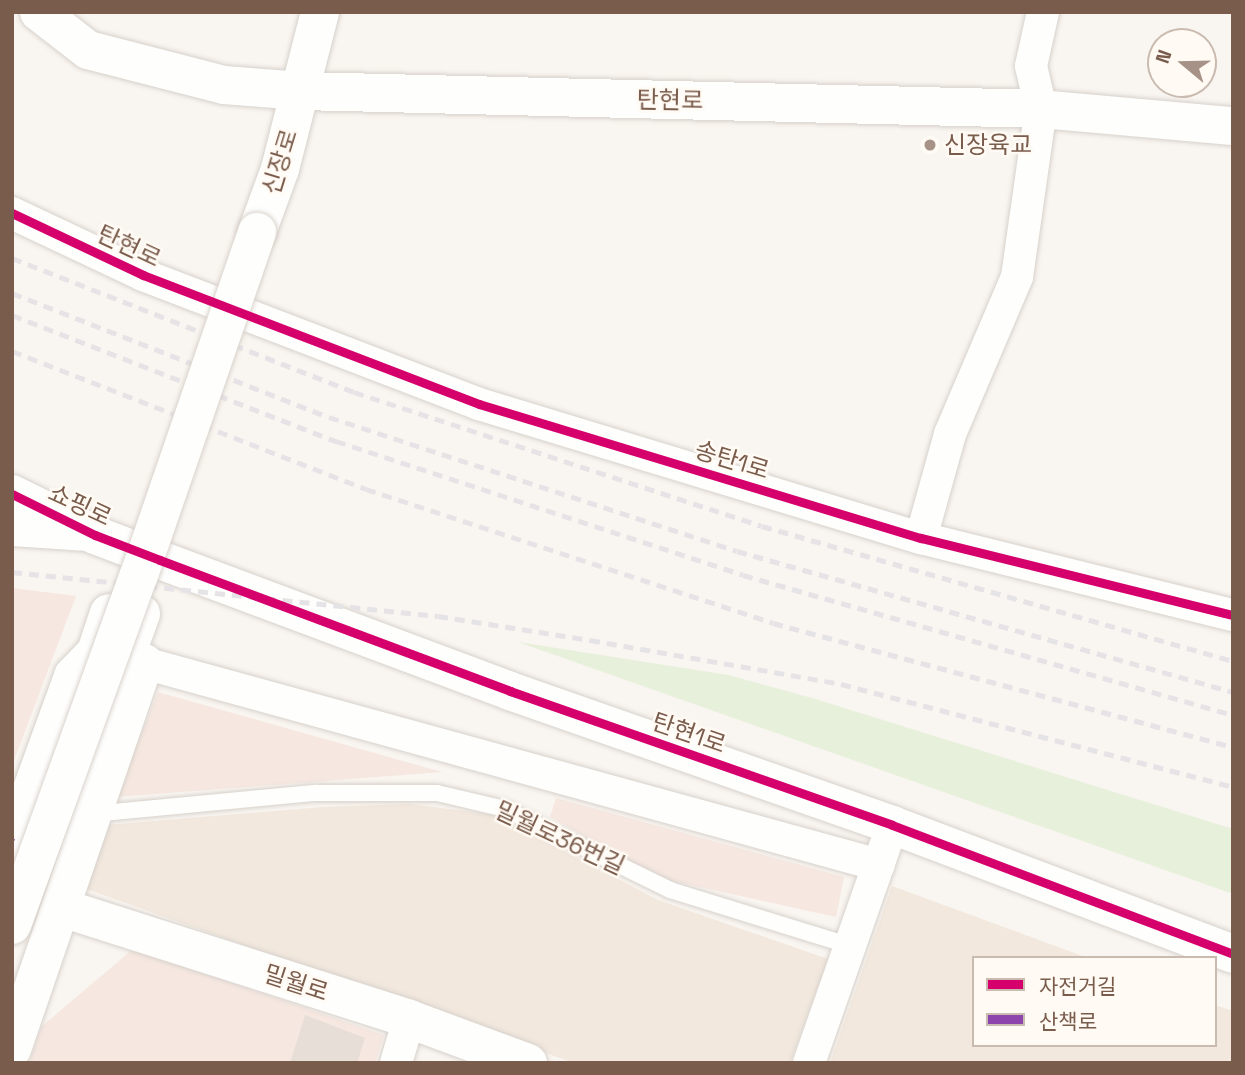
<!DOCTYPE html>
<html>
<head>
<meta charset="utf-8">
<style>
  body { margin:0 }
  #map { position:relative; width:1245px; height:1075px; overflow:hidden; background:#f9f5f0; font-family:"Space Grotesk","Noto Sans KR",sans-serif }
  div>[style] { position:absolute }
  .residential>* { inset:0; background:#f2e8de }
  .commercial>* { inset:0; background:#f6e8e1 }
  .green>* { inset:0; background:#e7f0db }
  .building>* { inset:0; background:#e6ded7 }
  .roads { filter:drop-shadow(0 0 2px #d7d1cb) drop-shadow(0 0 2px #d7d1cb) }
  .lane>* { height:16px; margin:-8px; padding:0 8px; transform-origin:8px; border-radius:8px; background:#fefefd }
  .street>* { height:32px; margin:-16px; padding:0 16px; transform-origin:16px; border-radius:16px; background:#fefefd }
  .secondary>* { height:38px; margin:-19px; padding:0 19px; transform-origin:19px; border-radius:19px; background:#fefefd }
  .rail>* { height:5px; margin-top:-2.5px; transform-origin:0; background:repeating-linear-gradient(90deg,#e6e3e7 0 10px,transparent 0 17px) }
  .bridges { filter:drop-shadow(0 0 2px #d9d2cb) drop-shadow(0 0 2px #d9d2cb) }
  .secondary-bridge>* { height:38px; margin:-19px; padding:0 19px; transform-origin:19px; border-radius:19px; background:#fefefd }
  .quiet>* { height:7px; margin-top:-3.5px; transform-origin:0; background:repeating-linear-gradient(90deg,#8e44ad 0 14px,transparent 0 21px) }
  .cycleway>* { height:9px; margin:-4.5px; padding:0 4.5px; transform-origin:4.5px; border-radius:4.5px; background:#d6006c }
  .dots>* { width:19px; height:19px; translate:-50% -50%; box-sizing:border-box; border:4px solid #fffaf3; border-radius:50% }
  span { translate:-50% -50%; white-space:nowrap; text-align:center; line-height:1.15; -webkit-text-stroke:5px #fffaf3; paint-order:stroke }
  .street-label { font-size:24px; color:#7a5c4d }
  .poi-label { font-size:24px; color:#7a5c4d }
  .left { translate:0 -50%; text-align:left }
  .frame { position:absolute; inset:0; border:14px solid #7a5c4d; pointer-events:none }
  .legend { position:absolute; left:972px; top:956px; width:245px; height:91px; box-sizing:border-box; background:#fffaf3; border:2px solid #cabbb1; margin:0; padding:9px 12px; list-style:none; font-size:21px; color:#7a5c4d }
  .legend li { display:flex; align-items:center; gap:14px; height:35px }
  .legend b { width:35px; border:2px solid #cabbb1 }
  .north { position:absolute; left:1147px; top:28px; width:70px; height:70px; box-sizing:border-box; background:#fffaf3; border:2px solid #cabbb1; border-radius:50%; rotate:289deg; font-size:19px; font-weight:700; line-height:28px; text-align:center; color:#7a5c4d }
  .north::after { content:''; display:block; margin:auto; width:24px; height:32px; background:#a69286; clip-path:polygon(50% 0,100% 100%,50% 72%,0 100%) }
</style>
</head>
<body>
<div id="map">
  <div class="residential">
    <i style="clip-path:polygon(410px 804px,495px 815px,658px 900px,828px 959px,790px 1063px,574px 1063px,84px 888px,107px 825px,323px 807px)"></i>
    <i style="clip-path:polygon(892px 886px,1088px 958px,974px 958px,974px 1045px,1215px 1045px,1215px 1005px,1233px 1011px,1233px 1063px,830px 1063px)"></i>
  </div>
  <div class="commercial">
    <i style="clip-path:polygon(12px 588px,76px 596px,12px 766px)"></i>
    <i style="clip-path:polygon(158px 692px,442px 772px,116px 797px)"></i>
    <i style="clip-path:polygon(556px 798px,844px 877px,836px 917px,659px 878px,550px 817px)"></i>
    <i style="clip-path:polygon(133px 949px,384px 1035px,375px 1063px,29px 1063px,41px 1027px)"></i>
  </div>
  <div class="green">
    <i style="clip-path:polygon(518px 642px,728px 675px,812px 698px,1233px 829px,1233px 894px)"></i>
  </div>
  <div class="building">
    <i style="clip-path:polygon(305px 1015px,365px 1038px,357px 1063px,290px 1063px)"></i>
  </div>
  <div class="roads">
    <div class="lane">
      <i style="left:92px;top:814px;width:225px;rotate:-5.4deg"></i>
      <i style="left:316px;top:793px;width:121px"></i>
      <i style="left:437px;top:793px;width:70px;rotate:13.2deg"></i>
      <i style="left:505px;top:809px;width:184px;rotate:26.1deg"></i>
      <i style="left:670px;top:890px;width:189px;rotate:17.2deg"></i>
    </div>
    <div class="street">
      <i style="left:12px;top:213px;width:145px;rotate:25.3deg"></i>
      <i style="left:143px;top:275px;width:360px;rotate:21deg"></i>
      <i style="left:479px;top:404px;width:462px;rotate:16.9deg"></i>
      <i style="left:921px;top:538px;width:321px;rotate:13.9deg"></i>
      <i style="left:12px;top:530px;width:76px;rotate:3.8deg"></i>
      <i style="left:921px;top:538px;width:108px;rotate:-74.4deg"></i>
      <i style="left:950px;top:434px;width:171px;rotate:-66.9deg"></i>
      <i style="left:1017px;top:277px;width:170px;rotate:-81.9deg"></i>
      <i style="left:1041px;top:109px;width:44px;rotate:-103.1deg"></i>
      <i style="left:1031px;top:66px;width:55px;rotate:-77.5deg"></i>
      <i style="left:144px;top:663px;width:762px;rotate:15.37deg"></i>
      <i style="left:396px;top:1063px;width:46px;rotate:-73.5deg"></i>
      <i style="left:809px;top:1063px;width:230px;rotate:-70.7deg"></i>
    </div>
    <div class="secondary">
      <i style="left:39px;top:12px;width:62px;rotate:37.8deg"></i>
      <i style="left:88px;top:50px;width:140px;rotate:14.4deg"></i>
      <i style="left:224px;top:85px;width:77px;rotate:4.5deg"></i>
      <i style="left:301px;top:91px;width:740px;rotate:1.39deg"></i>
      <i style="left:1041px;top:109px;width:193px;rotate:5.1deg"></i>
      <i style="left:257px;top:232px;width:67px;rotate:-69.9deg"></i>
      <i style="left:280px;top:169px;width:162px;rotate:-75.7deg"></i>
      <i style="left:12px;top:494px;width:93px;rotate:26.3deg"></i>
      <i style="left:95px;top:535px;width:70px;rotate:21deg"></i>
      <i style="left:160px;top:560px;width:374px;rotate:20.5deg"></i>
      <i style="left:510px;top:691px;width:405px;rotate:19.3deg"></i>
      <i style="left:892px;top:825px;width:365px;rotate:20.7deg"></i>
      <i style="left:12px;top:844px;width:179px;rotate:-70deg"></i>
      <i style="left:73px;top:676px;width:33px;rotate:-46deg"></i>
      <i style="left:96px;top:652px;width:41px;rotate:-71.6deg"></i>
      <i style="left:62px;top:908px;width:364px;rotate:17.7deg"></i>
      <i style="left:409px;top:1019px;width:127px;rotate:20.3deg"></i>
      <i style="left:12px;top:1049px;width:408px;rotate:-71.1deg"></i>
      <i style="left:144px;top:663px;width:20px;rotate:-165deg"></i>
      <i style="left:125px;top:658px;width:47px;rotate:-70deg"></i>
    </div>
  </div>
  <div class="rail">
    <i style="left:12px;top:258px;width:367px;rotate:21.4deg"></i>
    <i style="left:354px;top:392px;width:429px;rotate:18.2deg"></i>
    <i style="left:762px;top:526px;width:490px;rotate:16deg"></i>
    <i style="left:12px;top:293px;width:340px;rotate:21.4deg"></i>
    <i style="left:329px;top:417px;width:429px;rotate:18.2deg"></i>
    <i style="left:737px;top:551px;width:516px;rotate:15.87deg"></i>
    <i style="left:12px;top:315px;width:348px;rotate:21.3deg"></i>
    <i style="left:336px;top:441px;width:428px;rotate:18.2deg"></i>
    <i style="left:743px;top:575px;width:510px;rotate:15.95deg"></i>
    <i style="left:12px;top:351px;width:380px;rotate:21.3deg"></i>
    <i style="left:366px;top:489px;width:428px;rotate:18.2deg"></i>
    <i style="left:773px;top:623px;width:476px;rotate:15.1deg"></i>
    <i style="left:12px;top:572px;width:428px;rotate:5.9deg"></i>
    <i style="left:438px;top:616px;width:154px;rotate:9deg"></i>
    <i style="left:590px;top:640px;width:255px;rotate:9.9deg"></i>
    <i style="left:841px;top:684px;width:405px;rotate:14.7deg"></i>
  </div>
  <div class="bridges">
    <div class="secondary-bridge">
      <i style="left:12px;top:925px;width:372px;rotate:-70.1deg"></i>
      <i style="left:139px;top:575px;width:363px;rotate:-71deg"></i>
    </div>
  </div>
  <div class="quiet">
    <i style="left:12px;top:841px;width:1px;rotate:45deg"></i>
  </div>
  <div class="cycleway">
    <i style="left:12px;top:213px;width:145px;rotate:25.3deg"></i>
    <i style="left:143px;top:275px;width:360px;rotate:21deg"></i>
    <i style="left:479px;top:404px;width:462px;rotate:16.9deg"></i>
    <i style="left:921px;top:538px;width:321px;rotate:13.9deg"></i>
    <i style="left:12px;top:494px;width:93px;rotate:26.3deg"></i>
    <i style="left:95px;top:535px;width:70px;rotate:21deg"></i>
    <i style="left:160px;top:560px;width:374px;rotate:20.5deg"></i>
    <i style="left:510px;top:691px;width:405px;rotate:19.3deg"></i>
    <i style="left:892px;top:825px;width:365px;rotate:20.7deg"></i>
  </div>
  <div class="dots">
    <i style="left:930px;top:145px;background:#a69286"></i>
  </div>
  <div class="street-label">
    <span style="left:670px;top:100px;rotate:1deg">탄현로</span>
    <span style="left:280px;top:162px;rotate:-73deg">신장로</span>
    <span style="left:129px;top:246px;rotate:25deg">탄현로</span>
    <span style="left:732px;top:460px;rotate:17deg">송탄1로</span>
    <span style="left:80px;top:505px;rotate:25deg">쇼핑로</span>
    <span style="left:689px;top:733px;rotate:19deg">탄현1로</span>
    <span style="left:560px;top:838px;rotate:25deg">밀월로36번길</span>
    <span style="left:296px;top:983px;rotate:18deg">밀월로</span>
  </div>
  <div class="poi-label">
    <span class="left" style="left:944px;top:145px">신장육교</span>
  </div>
  <div class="frame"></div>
  <ul class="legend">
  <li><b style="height:9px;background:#d6006c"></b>자전거길</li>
  <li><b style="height:9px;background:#8e44ad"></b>산책로</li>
  </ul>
  <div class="north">N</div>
</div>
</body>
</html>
